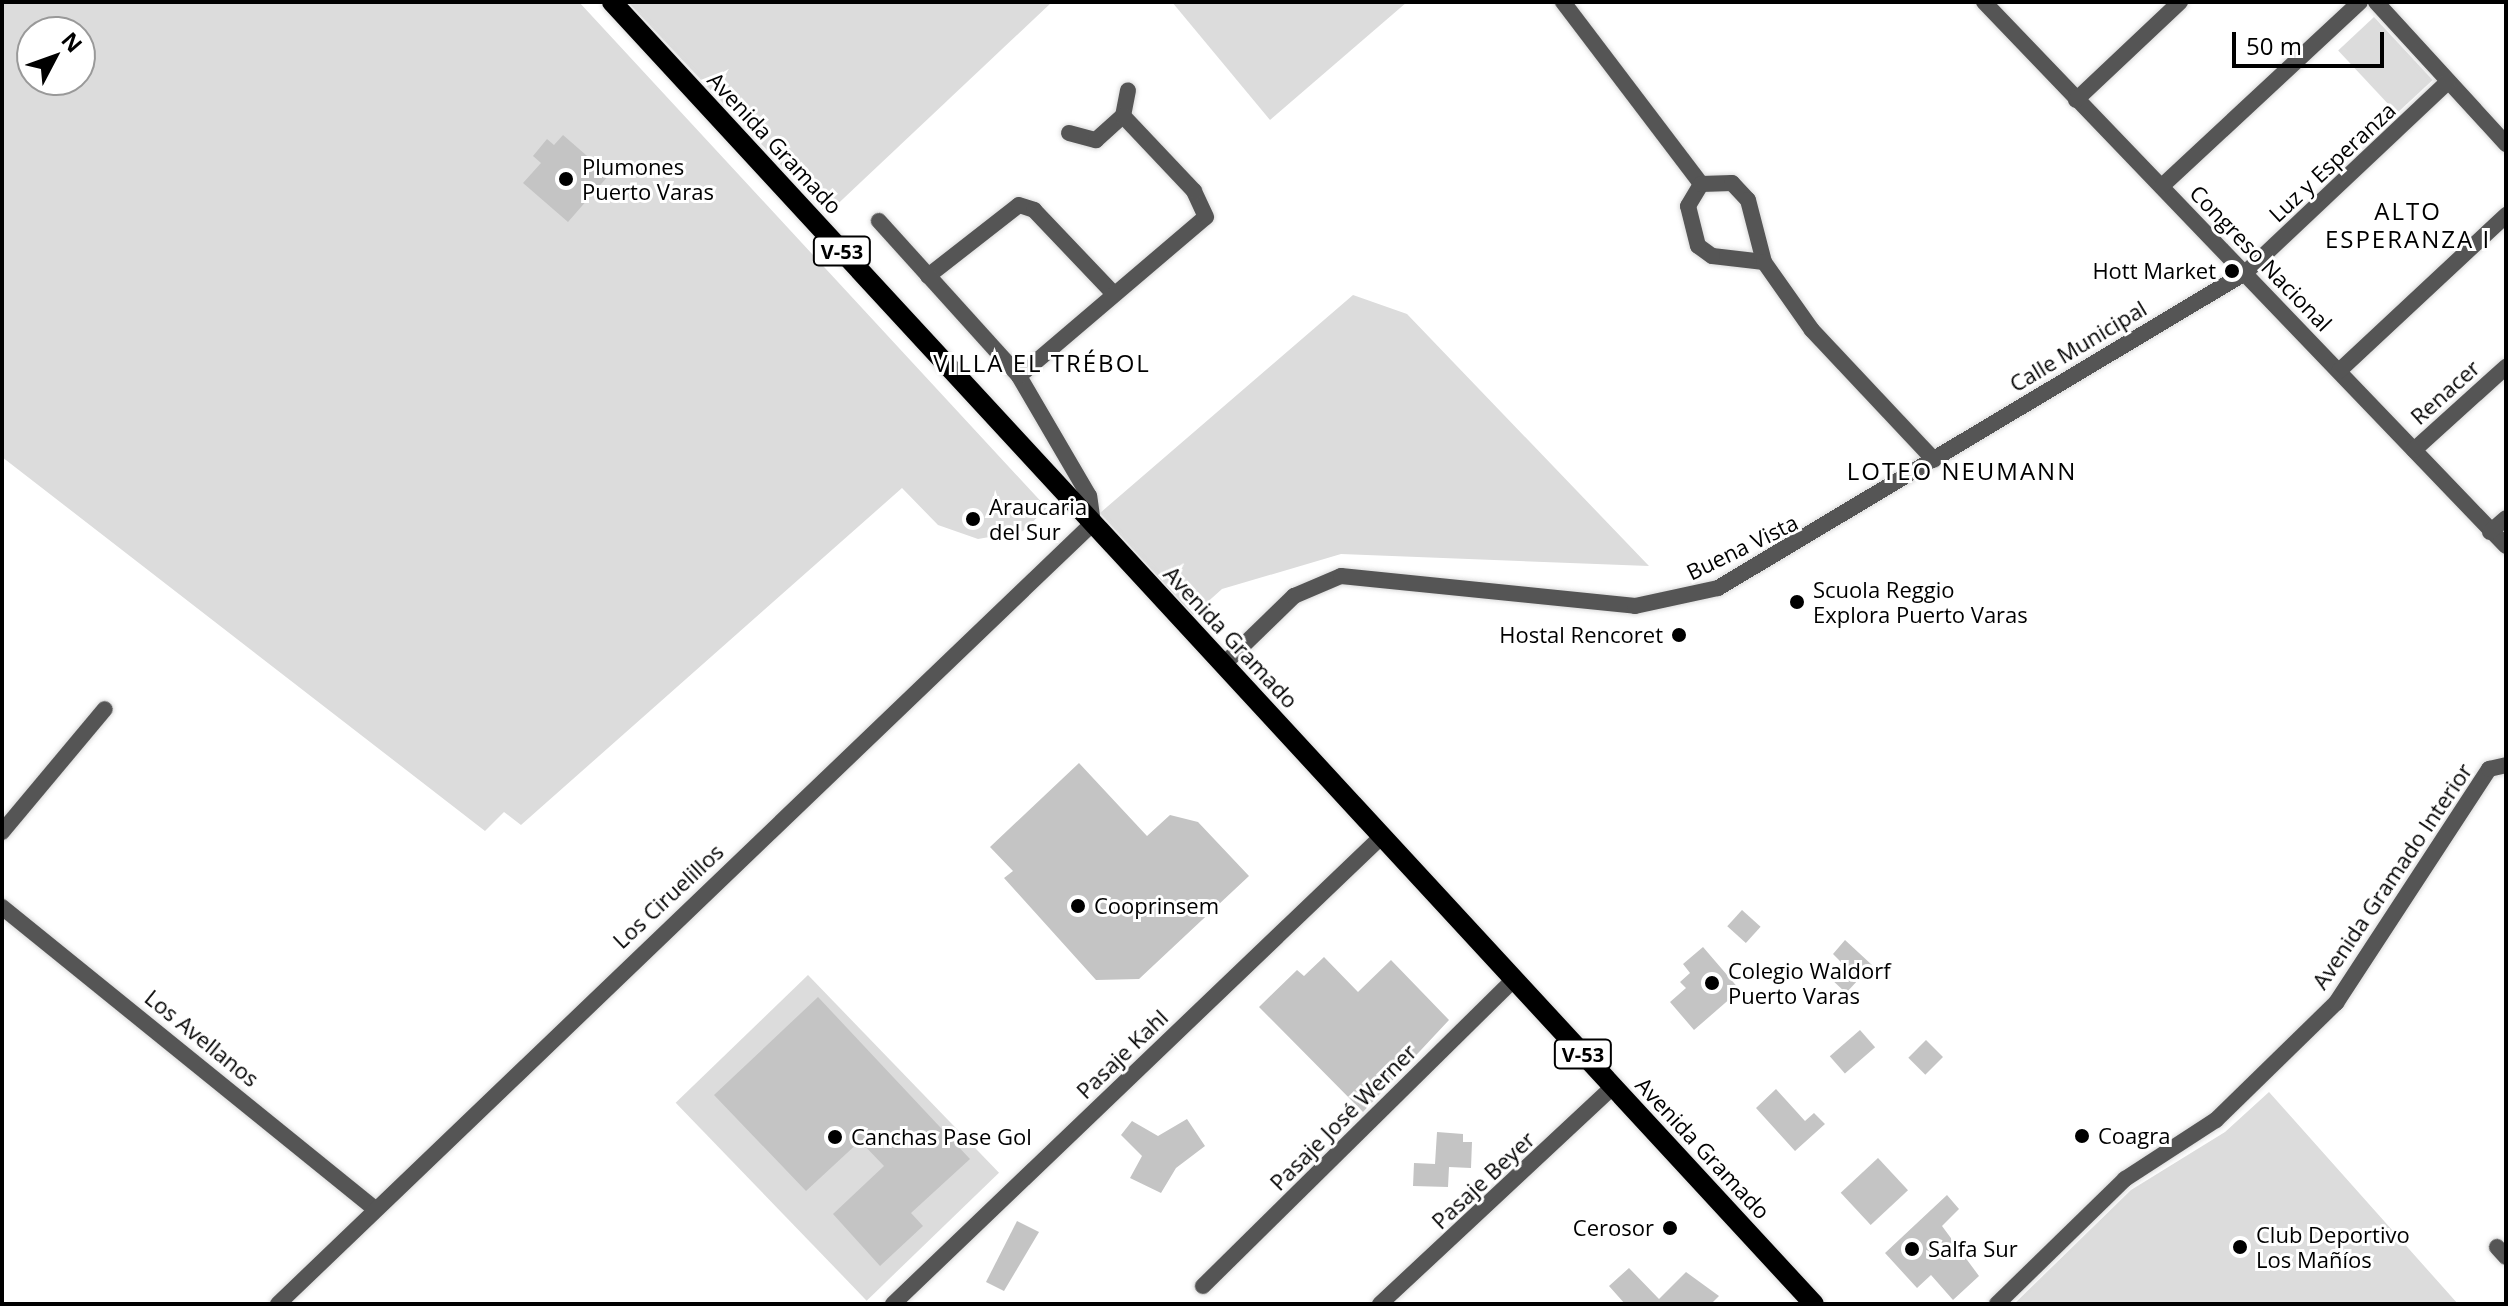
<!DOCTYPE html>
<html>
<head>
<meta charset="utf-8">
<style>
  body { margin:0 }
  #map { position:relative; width:2508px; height:1306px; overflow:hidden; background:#fff; font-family:"Open Sans",sans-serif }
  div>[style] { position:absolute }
  .green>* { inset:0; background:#dcdcdc; transform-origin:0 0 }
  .building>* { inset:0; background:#c4c4c4; transform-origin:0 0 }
  .roads { filter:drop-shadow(0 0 2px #dbdbdb) drop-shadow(0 0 2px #dbdbdb) }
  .street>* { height:16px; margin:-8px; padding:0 8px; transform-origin:8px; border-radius:8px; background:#555 }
  .primary>* { height:20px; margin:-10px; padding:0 10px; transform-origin:10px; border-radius:10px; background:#000 }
  .dots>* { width:22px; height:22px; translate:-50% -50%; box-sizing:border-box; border:4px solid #fff; border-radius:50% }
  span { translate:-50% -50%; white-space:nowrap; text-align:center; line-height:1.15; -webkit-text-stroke:6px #fff; paint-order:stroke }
  .shield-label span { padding:2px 6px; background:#fff; border:2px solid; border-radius:6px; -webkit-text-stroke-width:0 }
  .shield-label { font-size:20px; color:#000; font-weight:700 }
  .street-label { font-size:22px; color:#000 }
  .poi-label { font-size:22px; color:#000 }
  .left { translate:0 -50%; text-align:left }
  .right { translate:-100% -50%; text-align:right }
  .neighbourhood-label { font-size:24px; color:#000; letter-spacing:2px }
  .frame { position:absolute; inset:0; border:4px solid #000; pointer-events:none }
  .north { position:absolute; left:16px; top:16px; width:80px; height:80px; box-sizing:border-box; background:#fff; border:2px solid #999; border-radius:50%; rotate:49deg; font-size:22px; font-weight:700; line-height:32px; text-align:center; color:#000 }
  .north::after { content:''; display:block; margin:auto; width:28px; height:36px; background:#000; clip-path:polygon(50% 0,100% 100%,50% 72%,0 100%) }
  .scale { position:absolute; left:2232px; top:32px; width:152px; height:36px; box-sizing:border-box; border:4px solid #000; border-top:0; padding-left:10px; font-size:24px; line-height:28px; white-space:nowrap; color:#000; -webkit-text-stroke:6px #fff; paint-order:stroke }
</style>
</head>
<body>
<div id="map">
  <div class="green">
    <i style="clip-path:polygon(evenodd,2px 2px,579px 2px,1047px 508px,1023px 531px,978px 539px,938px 525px,902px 488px,521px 825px,504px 812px,485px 831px,2px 457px,2px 2px,32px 32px,80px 32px,80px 80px,32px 80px,32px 32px)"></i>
    <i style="clip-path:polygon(628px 2px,1052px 2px,827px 214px)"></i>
    <i style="clip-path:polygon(1172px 2px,1407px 2px,1270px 120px)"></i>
    <i style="left:2374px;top:17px;width:86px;height:49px;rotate:47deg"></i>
    <i style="clip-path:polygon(1353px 295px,1407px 314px,1649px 566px,1341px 554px,1222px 589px,1193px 615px,1100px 513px)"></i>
    <i style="left:808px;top:975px;width:275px;height:184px;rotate:46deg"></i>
    <i style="clip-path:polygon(2269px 1092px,2458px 1304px,2014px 1304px,2131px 1190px,2225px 1132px)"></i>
  </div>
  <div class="building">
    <i style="clip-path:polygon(563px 135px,609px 175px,568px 222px,523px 183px,541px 163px,533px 156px,547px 139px,554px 145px)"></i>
    <i style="clip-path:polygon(1079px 763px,1147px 836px,1170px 815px,1198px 822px,1249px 876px,1139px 979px,1096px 980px,1004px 878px,1013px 871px,990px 847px)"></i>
    <i style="left:1742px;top:910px;width:25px;height:22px;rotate:42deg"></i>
    <i style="clip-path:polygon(1845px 940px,1872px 965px,1846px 993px,1829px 977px,1842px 963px,1833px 954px)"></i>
    <i style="clip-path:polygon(1703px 947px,1740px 990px,1694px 1030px,1670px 1002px,1686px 988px,1680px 982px,1690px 973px,1683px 964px)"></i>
    <i style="clip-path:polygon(1324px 957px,1358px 992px,1391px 960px,1449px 1020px,1363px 1112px,1259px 1007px,1297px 970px,1304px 976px)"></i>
    <i style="clip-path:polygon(818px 997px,970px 1159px,911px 1213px,923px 1226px,880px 1266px,833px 1214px,884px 1166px,860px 1141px,806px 1191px,714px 1095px)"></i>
    <i style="left:1860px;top:1030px;width:23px;height:40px;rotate:49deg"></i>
    <i style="left:1926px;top:1040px;width:24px;height:25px;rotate:45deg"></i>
    <i style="clip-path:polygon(1776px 1089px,1805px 1121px,1814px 1113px,1825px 1124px,1795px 1151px,1756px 1108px)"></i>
    <i style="clip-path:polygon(1187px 1119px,1205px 1146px,1176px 1168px,1161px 1193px,1130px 1178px,1142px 1156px,1121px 1135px,1132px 1121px,1158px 1136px)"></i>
    <i style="clip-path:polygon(1437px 1132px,1463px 1134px,1463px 1142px,1472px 1142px,1471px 1168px,1449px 1167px,1448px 1187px,1413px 1186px,1414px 1163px,1435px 1164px)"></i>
    <i style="left:1878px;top:1158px;width:44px;height:51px;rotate:47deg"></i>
    <i style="clip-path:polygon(1947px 1195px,1959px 1209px,1942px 1226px,1979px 1276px,1953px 1300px,1931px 1275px,1917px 1288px,1885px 1253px)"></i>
    <i style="clip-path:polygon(1017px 1221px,1039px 1232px,1004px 1291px,986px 1282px)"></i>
    <i style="clip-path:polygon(1629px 1268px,1659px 1299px,1686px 1272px,1719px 1296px,1711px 1304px,1625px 1304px,1609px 1286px)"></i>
  </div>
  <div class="roads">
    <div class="street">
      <i style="left:1563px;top:2px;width:228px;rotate:52.8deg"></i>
      <i style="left:1984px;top:2px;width:754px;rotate:46.18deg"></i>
      <i style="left:2376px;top:2px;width:193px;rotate:47.5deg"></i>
      <i style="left:2076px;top:100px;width:143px;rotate:-43.3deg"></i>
      <i style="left:1069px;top:133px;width:28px;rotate:15deg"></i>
      <i style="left:1096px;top:140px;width:36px;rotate:-42deg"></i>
      <i style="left:1123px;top:116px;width:26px;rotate:-79deg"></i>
      <i style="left:2162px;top:186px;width:270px;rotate:-42.9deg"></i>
      <i style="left:1764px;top:262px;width:52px;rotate:-173.4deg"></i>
      <i style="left:1712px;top:256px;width:17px;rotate:-144deg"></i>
      <i style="left:1698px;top:246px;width:41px;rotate:-104deg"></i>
      <i style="left:1688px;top:206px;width:26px;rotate:-59deg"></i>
      <i style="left:1701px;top:184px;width:31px;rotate:-2deg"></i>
      <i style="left:1732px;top:183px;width:23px;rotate:47deg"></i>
      <i style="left:1748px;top:200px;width:64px;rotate:75.5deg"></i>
      <i style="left:1764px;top:262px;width:83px;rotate:54.8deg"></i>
      <i style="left:1812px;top:330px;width:178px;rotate:46.8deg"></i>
      <i style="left:928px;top:276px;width:115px;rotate:-38deg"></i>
      <i style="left:1019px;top:205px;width:16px;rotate:18deg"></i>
      <i style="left:1034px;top:210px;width:116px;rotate:46.4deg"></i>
      <i style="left:2339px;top:371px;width:229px;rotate:-43deg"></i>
      <i style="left:1019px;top:376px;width:245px;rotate:-40.4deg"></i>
      <i style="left:1206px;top:217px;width:29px;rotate:-115deg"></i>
      <i style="left:1194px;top:191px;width:103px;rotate:-133.4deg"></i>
      <i style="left:2414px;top:450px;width:124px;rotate:-42.1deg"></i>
      <i style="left:2490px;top:532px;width:21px;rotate:-41deg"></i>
      <i style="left:1224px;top:664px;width:98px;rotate:-44.2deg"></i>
      <i style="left:1294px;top:596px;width:51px;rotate:-23.1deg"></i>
      <i style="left:1341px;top:576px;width:296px;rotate:5.8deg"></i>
      <i style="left:1635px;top:606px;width:85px;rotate:-12.2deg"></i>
      <i style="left:1718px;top:588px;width:614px;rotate:-30.87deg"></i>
      <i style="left:2245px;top:273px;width:279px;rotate:-43.3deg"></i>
      <i style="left:2px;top:832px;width:160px;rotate:-50.1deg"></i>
      <i style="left:2px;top:907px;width:476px;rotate:39deg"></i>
      <i style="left:2497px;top:1247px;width:13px;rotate:48deg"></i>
      <i style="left:1203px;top:1286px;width:437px;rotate:-44.6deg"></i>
      <i style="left:278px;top:1304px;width:1129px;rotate:-43.78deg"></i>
      <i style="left:1093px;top:523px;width:27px;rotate:-98deg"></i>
      <i style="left:1089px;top:496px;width:139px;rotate:-120.3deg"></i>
      <i style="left:1019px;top:376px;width:209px;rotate:-132.1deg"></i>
      <i style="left:893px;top:1304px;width:677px;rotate:-43.74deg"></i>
      <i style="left:1380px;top:1304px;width:318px;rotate:-43deg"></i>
      <i style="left:1997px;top:1304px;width:179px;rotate:-44.3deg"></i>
      <i style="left:2125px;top:1179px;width:108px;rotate:-33deg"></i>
      <i style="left:2216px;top:1120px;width:168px;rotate:-44.3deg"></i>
      <i style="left:2336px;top:1003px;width:280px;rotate:-56.8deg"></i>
      <i style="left:2489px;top:769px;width:17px;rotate:-13deg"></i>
    </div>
    <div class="primary">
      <i style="left:612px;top:2px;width:1772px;rotate:47.29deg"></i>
    </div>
  </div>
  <div class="dots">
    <i style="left:566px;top:179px;background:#000"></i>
    <i style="left:2232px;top:271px;background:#000"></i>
    <i style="left:973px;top:519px;background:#000"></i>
    <i style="left:1797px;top:602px;background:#000"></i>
    <i style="left:1679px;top:635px;background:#000"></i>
    <i style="left:1078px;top:906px;background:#000"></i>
    <i style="left:1712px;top:983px;background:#000"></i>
    <i style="left:2082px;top:1136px;background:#000"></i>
    <i style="left:835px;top:1137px;background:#000"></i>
    <i style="left:1670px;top:1228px;background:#000"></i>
    <i style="left:2240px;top:1247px;background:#000"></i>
    <i style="left:1912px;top:1249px;background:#000"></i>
  </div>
  <div class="shield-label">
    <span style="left:842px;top:251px">V-53</span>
    <span style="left:1583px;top:1054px">V-53</span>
  </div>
  <div class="street-label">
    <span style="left:775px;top:143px;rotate:47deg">Avenida Gramado</span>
    <span style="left:2332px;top:162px;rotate:-43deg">Luz y Esperanza</span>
    <span style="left:2261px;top:258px;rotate:46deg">Congreso Nacional</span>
    <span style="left:2078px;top:346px;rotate:-31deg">Calle Municipal</span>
    <span style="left:2445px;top:392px;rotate:-42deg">Renacer</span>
    <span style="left:1742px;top:547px;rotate:-26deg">Buena Vista</span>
    <span style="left:1231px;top:637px;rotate:47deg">Avenida Gramado</span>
    <span style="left:2392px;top:876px;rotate:-56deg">Avenida Gramado Interior</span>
    <span style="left:668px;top:896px;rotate:-43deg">Los Ciruelillos</span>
    <span style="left:202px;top:1038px;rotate:39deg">Los Avellanos</span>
    <span style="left:1122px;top:1054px;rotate:-44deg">Pasaje Kahl</span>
    <span style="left:1343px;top:1117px;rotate:-45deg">Pasaje José Werner</span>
    <span style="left:1703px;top:1148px;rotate:47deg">Avenida Gramado</span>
    <span style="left:1483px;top:1180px;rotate:-43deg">Pasaje Beyer</span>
  </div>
  <div class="poi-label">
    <span class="left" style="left:582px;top:179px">Plumones<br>Puerto Varas</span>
    <span class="right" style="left:2216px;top:271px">Hott Market</span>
    <span class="left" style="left:989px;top:519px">Araucaria<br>del Sur</span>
    <span class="left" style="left:1813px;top:602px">Scuola Reggio<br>Explora Puerto Varas</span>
    <span class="right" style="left:1663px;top:635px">Hostal Rencoret</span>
    <span class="left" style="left:1094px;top:906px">Cooprinsem</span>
    <span class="left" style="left:1728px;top:983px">Colegio Waldorf<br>Puerto Varas</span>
    <span class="left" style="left:2098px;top:1136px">Coagra</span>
    <span class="left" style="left:851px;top:1137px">Canchas Pase Gol</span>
    <span class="right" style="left:1654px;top:1228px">Cerosor</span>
    <span class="left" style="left:2256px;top:1247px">Club Deportivo<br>Los Mañíos</span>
    <span class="left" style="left:1928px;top:1249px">Salfa Sur</span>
  </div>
  <div class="neighbourhood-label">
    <span style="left:2408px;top:225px">ALTO<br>ESPERANZA I</span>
    <span style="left:1042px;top:363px">VILLA EL TRÉBOL</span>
    <span style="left:1962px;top:471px">LOTEO NEUMANN</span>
  </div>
  <div class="frame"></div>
  <div class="north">N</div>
  <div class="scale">50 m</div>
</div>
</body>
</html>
